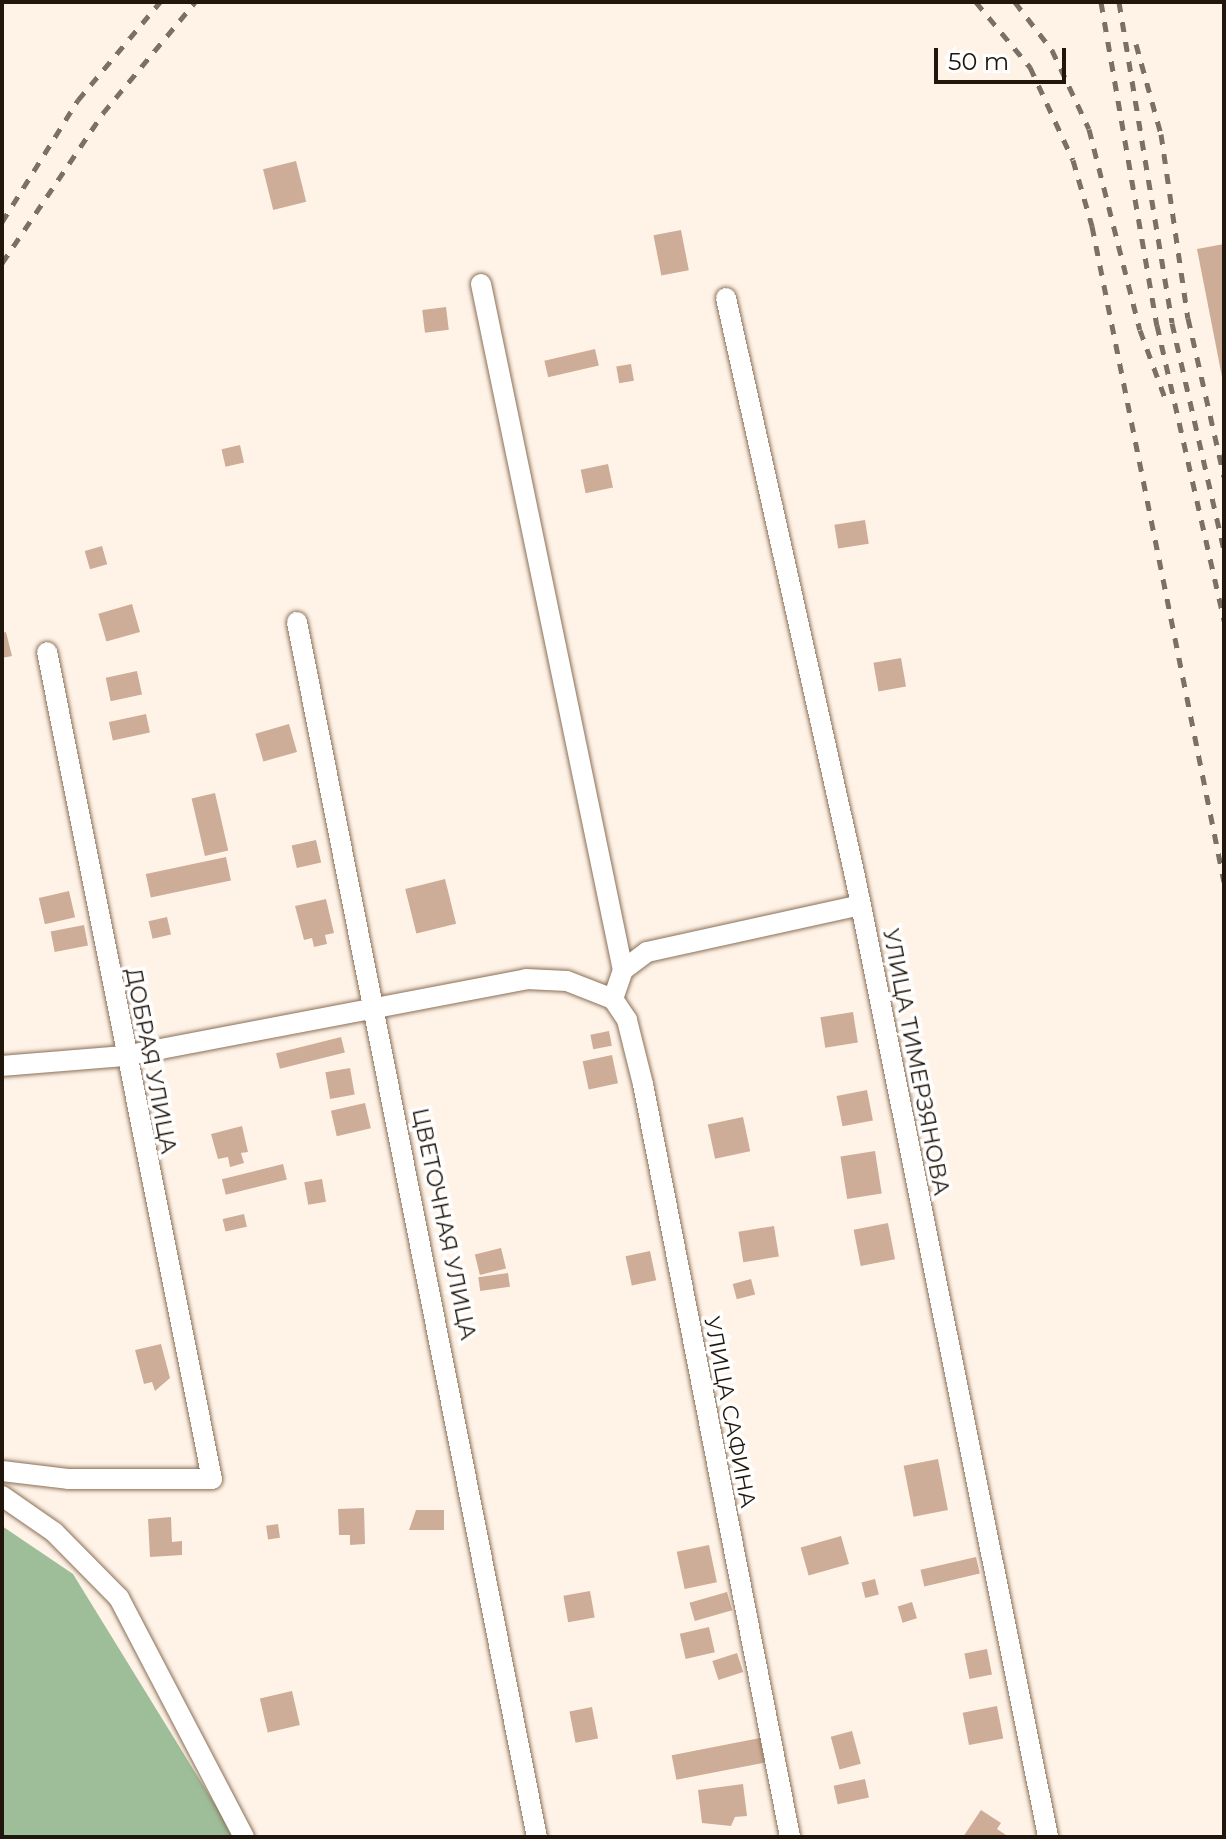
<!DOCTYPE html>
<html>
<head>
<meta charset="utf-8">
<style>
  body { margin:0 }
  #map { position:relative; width:1226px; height:1839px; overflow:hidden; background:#fff3e8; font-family:Montserrat,sans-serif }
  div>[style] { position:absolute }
  .forest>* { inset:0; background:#9dbe98 }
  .building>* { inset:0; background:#cead98; transform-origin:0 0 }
  .roads { filter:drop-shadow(0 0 2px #8a7057) drop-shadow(0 0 2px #8a7057) }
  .minor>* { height:20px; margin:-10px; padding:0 10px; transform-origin:10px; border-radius:10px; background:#fff }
  .rail>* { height:5px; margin-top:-2.5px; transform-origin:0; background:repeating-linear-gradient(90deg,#7b7066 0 10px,transparent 0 20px) }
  span { translate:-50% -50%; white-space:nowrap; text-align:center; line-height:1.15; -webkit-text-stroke:7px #fff; paint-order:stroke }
  .street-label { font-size:22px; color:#20160c }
  .frame { position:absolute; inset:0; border:4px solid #20160c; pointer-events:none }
  .scale { position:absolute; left:934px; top:48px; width:132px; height:36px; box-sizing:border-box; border:4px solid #20160c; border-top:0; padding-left:10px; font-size:24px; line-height:28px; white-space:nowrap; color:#20160c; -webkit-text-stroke:6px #fff; paint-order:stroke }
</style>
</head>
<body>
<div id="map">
  <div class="forest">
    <i style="clip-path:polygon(2px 1526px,73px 1574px,235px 1837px,2px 1837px)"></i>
  </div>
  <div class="building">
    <i style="left:296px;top:161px;width:42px;height:34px;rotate:76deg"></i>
    <i style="left:681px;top:230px;width:41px;height:28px;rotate:79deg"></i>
    <i style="clip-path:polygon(1224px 244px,1224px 382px,1223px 382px,1197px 249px)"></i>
    <i style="left:446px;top:307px;width:23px;height:24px;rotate:83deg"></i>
    <i style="left:595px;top:349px;width:17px;height:52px;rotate:77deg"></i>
    <i style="left:631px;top:364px;width:17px;height:15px;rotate:80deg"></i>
    <i style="left:240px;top:445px;width:18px;height:19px;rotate:77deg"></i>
    <i style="left:608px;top:464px;width:24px;height:28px;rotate:78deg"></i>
    <i style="left:865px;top:520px;width:24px;height:31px;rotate:81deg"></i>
    <i style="left:102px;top:546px;width:19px;height:18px;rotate:74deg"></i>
    <i style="left:132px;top:604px;width:29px;height:35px;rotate:74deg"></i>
    <i style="clip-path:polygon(6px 632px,12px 656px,2px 658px,2px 633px)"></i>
    <i style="left:901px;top:658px;width:29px;height:28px;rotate:80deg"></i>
    <i style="left:137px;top:671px;width:24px;height:32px;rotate:78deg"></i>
    <i style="left:146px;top:714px;width:19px;height:38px;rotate:78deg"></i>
    <i style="left:289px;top:724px;width:29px;height:35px;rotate:74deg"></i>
    <i style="left:215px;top:793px;width:59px;height:24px;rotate:77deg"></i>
    <i style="left:316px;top:840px;width:23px;height:25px;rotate:77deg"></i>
    <i style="left:226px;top:857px;width:24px;height:82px;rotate:78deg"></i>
    <i style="left:445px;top:879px;width:46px;height:41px;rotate:76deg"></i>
    <i style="left:69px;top:891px;width:27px;height:31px;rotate:77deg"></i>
    <i style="clip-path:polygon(326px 899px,334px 933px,325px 935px,327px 944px,314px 947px,312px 938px,304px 940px,295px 906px)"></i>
    <i style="left:167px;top:917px;width:18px;height:19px;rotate:77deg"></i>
    <i style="left:84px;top:925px;width:21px;height:34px;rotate:79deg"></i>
    <i style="left:853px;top:1012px;width:31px;height:33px;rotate:81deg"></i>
    <i style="left:609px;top:1031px;width:15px;height:19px;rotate:79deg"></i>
    <i style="left:341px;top:1037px;width:16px;height:67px;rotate:76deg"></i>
    <i style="left:612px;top:1055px;width:29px;height:30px;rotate:78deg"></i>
    <i style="left:350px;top:1068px;width:27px;height:25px;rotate:80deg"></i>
    <i style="left:867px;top:1090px;width:31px;height:31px;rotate:79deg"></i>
    <i style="left:365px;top:1103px;width:26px;height:35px;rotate:77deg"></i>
    <i style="left:743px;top:1117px;width:35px;height:36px;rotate:78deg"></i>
    <i style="clip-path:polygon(242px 1126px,248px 1152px,241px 1153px,244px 1163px,230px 1167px,228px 1157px,218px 1159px,211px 1134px)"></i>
    <i style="left:875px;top:1151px;width:43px;height:35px;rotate:81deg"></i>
    <i style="left:283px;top:1164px;width:16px;height:63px;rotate:76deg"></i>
    <i style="left:322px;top:1179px;width:23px;height:18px;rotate:80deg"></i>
    <i style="left:244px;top:1214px;width:13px;height:22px;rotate:77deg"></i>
    <i style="left:888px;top:1223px;width:37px;height:35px;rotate:79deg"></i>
    <i style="left:774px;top:1226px;width:31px;height:36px;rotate:81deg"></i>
    <i style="left:501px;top:1248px;width:21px;height:27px;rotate:76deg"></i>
    <i style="left:650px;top:1251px;width:30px;height:25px;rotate:78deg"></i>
    <i style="left:508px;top:1273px;width:14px;height:30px;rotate:82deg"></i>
    <i style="left:751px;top:1279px;width:16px;height:19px;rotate:75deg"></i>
    <i style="clip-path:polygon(161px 1344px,170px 1378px,155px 1391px,152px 1382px,144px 1384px,135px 1350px)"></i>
    <i style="left:938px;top:1459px;width:52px;height:35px;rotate:79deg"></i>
    <i style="clip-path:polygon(364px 1508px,365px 1544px,350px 1545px,350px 1535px,339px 1535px,338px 1509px)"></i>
    <i style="clip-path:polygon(416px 1510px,444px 1510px,444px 1530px,409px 1530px)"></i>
    <i style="clip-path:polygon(171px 1517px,172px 1542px,182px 1541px,182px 1555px,150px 1557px,148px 1519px)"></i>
    <i style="left:278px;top:1524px;width:14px;height:12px;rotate:82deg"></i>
    <i style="left:841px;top:1536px;width:29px;height:42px;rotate:74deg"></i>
    <i style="left:709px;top:1545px;width:38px;height:33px;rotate:78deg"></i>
    <i style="left:976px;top:1557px;width:17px;height:57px;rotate:77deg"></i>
    <i style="left:875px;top:1579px;width:16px;height:14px;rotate:76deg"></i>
    <i style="left:590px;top:1591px;width:27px;height:27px;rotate:80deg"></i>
    <i style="left:727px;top:1592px;width:19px;height:39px;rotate:74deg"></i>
    <i style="left:912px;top:1602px;width:17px;height:15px;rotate:73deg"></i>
    <i style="left:709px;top:1627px;width:26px;height:30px;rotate:77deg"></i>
    <i style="left:987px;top:1649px;width:26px;height:23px;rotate:79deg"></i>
    <i style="left:737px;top:1653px;width:20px;height:26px;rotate:72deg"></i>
    <i style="left:292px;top:1691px;width:35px;height:33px;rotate:77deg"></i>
    <i style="left:997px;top:1706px;width:33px;height:35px;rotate:79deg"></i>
    <i style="left:592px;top:1707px;width:32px;height:23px;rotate:79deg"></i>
    <i style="left:852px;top:1731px;width:34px;height:22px;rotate:75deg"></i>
    <i style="left:760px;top:1738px;width:25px;height:90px;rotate:79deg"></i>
    <i style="left:865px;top:1779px;width:19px;height:32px;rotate:78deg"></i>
    <i style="clip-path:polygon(743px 1784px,747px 1816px,735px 1817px,731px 1826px,702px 1823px,698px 1790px)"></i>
    <i style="clip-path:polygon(981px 1810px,1001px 1823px,997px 1829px,1009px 1837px,963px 1837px)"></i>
  </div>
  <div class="roads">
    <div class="minor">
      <i style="left:481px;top:284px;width:701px;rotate:78.31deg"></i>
      <i style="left:623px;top:970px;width:31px;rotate:109deg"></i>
      <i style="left:726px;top:298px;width:597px;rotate:77.43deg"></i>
      <i style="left:856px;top:881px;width:975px;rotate:78.64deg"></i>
      <i style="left:297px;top:622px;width:1238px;rotate:78.83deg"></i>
      <i style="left:623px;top:970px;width:30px;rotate:-37deg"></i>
      <i style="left:647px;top:952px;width:219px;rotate:-12.4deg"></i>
      <i style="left:2px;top:1066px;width:122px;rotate:-4.7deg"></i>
      <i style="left:124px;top:1056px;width:409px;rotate:-10.8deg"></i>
      <i style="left:526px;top:979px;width:41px;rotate:2.8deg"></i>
      <i style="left:567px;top:981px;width:49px;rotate:21.4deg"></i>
      <i style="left:613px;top:999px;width:25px;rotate:56deg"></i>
      <i style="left:627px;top:1020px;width:66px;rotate:76deg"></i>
      <i style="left:643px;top:1084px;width:767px;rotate:78.95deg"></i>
      <i style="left:2px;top:1471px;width:66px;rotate:6.9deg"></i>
      <i style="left:68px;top:1479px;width:144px"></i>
      <i style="left:212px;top:1479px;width:843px;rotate:-101.28deg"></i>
      <i style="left:2px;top:1496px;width:63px;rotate:34.7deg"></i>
      <i style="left:54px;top:1532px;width:93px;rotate:45.4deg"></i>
      <i style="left:119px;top:1598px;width:270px;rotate:62.4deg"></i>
    </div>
  </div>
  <div class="rail">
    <i style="left:976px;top:2px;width:85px;rotate:50.3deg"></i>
    <i style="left:1030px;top:67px;width:102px;rotate:65.2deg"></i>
    <i style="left:1073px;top:160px;width:69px;rotate:73.9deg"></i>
    <i style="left:1092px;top:226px;width:669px;rotate:78.62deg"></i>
    <i style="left:1015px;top:2px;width:61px;rotate:52.4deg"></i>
    <i style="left:1052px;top:50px;width:87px;rotate:64.9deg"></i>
    <i style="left:1089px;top:129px;width:207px;rotate:75.8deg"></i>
    <i style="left:1140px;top:330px;width:72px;rotate:69.8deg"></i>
    <i style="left:1101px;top:2px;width:328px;rotate:80.2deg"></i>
    <i style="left:1157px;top:325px;width:303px;rotate:77.2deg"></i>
    <i style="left:1119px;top:2px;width:325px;rotate:80.6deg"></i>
    <i style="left:1172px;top:323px;width:233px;rotate:77.1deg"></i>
    <i style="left:1136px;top:44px;width:93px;rotate:74.5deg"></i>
    <i style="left:1161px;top:134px;width:186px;rotate:81.7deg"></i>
    <i style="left:1188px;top:318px;width:163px;rotate:77.2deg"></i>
    <i style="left:2px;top:222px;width:144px;rotate:-58.1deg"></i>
    <i style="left:78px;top:100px;width:128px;rotate:-50.1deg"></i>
    <i style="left:2px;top:263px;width:181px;rotate:-56deg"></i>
    <i style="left:103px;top:113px;width:144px;rotate:-50.3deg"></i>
  </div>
  <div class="street-label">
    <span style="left:151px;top:1061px;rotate:79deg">ДОБРАЯ УЛИЦА</span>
    <span style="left:916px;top:1062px;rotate:79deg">УЛИЦА ТИМЕРЗЯНОВА</span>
    <span style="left:444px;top:1224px;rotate:78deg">ЦВЕТОЧНАЯ УЛИЦА</span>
    <span style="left:730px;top:1412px;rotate:79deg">УЛИЦА САФИНА</span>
  </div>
  <div class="frame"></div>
  <div class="scale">50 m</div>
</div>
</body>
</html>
